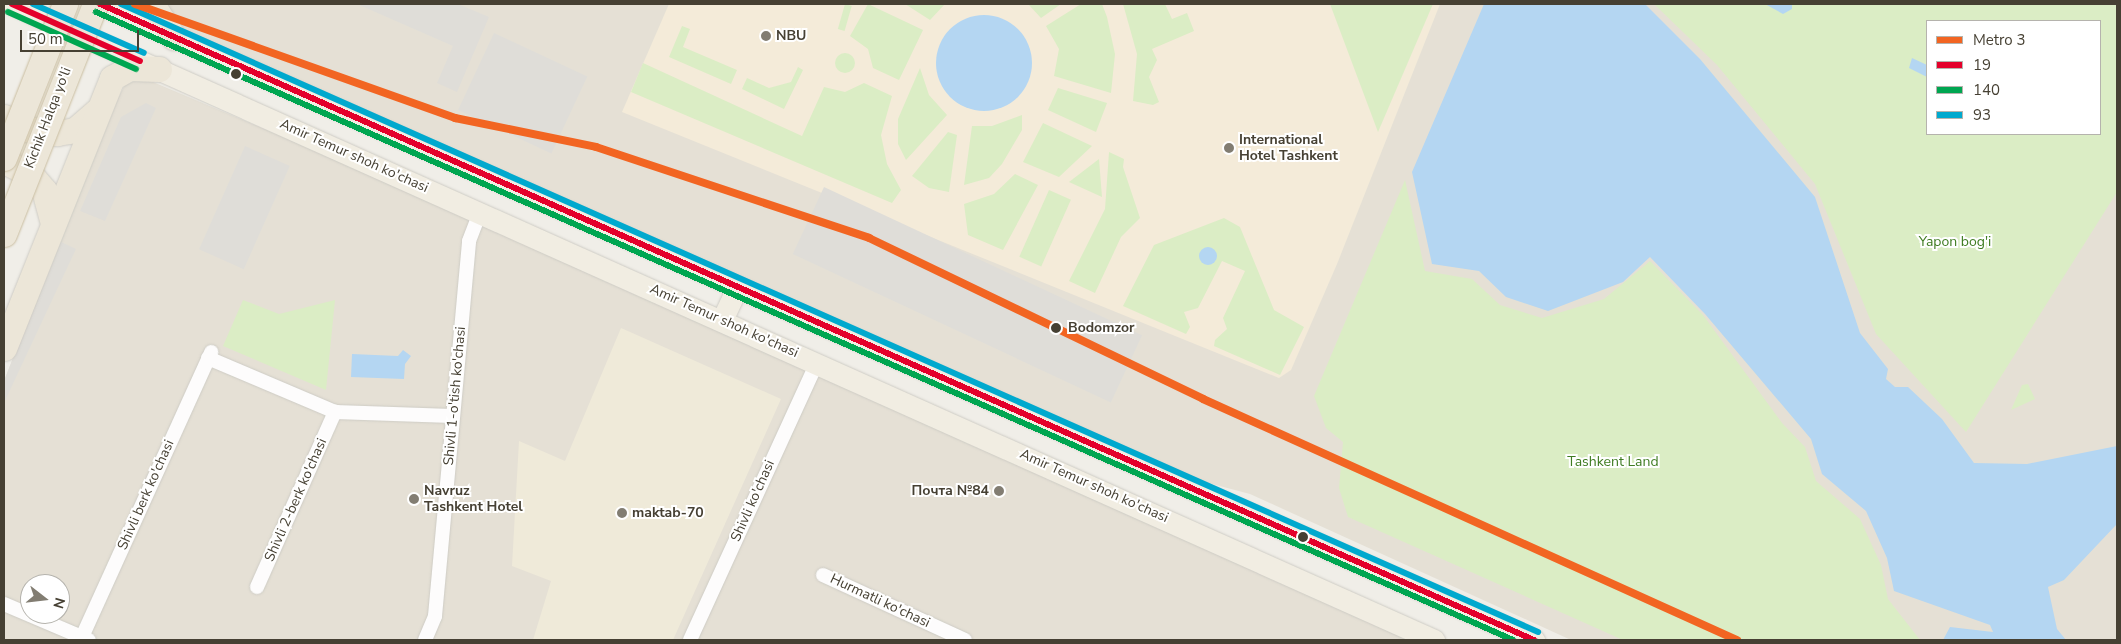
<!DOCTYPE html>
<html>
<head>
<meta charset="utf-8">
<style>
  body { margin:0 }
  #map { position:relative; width:2121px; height:644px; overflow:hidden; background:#f0eee8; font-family:"Nunito Sans",sans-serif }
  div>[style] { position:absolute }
  .residential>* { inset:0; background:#e5e0d5 }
  .commercial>* { inset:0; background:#f4ebd9 }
  .education>* { inset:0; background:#efead9 }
  .green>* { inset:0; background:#dbedc5; transform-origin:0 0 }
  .round { border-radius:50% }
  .parking>* { inset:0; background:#dfddd8; transform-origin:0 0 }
  .water>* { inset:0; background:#b4d6f2 }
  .roads { filter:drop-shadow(0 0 1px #ceccc5) drop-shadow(0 0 1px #ceccc5) }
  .street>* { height:14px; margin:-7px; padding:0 7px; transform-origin:7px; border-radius:7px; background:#fdfcfc }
  .primary>* { height:21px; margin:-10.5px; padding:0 10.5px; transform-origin:10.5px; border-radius:10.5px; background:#f1ede2 }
  .highway>* { height:25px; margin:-12.5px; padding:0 12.5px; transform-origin:12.5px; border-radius:12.5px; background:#ece6d8 }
  .bridges { filter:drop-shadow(0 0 1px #cabea1) drop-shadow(0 0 1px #cabea1) }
  .highway-bridge>* { height:25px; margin:-12.5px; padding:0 12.5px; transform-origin:12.5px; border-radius:12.5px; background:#ece6d8 }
  .bus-1>* { height:6px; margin:-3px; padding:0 3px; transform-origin:3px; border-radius:3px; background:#e4002b }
  .bus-2>* { height:6px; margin:-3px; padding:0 3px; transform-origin:3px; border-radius:3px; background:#00a651 }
  .bus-3>* { height:6px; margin:-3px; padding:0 3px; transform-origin:3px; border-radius:3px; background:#00a9ce }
  .metro-1>* { height:8px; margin:-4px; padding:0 4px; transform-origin:4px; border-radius:4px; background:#f26522 }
  .dots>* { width:14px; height:14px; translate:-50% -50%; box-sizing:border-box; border:2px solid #fff; border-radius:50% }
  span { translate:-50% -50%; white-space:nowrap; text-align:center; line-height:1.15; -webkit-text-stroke:4px #fff; paint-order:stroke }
  .poi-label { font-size:14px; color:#464033; font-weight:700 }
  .left { translate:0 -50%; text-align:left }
  .right { translate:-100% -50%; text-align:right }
  .street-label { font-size:14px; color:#464033 }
  .park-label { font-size:14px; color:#3f7c22 }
  .stop-label { font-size:14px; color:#464033; font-weight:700 }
  .frame { position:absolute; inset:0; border:5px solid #464033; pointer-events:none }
  .legend { position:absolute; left:1926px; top:20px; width:175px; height:115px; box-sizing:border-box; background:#fff; border:1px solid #b5b3ad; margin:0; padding:6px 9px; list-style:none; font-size:15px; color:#464033 }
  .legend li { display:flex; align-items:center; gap:10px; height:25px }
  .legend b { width:25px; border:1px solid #b5b3ad }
  .north { position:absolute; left:20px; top:574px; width:50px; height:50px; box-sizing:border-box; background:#fff; border:1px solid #b5b3ad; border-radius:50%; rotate:106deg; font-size:14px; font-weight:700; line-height:20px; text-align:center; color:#464033 }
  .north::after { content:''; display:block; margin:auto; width:18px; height:22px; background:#827d72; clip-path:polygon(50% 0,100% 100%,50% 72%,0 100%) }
  .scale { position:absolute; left:20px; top:30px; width:119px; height:22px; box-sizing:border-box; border:2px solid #464033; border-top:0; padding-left:6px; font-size:15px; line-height:18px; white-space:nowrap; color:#464033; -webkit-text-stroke:4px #fff; paint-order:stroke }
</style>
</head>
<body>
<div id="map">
  <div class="residential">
    <i style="clip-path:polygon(evenodd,117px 4px,2117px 4px,2117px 640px,1571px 640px,1250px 494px,1133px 463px,117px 4px,1927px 21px,2100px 21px,2100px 134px,1927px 134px,1927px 21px)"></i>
    <i style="clip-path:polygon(evenodd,137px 80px,153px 82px,817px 362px,1412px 640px,4px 640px,4px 381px,109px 115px,125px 85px,137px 80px,30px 584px,60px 584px,60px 614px,30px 614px,30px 584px)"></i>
  </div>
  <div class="commercial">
    <i style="clip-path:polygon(669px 4px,1440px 4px,1337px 264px,1291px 370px,1279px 378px,622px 112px)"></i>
  </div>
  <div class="education">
    <i style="clip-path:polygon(621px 328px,781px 399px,673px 640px,533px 640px,551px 581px,512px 566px,519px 441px,565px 461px)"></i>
  </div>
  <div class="green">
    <i style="left:845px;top:4px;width:7px;height:26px;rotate:16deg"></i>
    <i style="clip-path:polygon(868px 4px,923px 30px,899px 80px,873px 68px,868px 49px,850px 36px)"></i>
    <i style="clip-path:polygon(905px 4px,945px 4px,930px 20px)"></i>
    <i style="clip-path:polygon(1028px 4px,1061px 4px,1041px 18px)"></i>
    <i style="clip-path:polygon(1081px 4px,1102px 4px,1107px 17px,1115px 54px,1111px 93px,1054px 76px,1059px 49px,1046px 26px)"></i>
    <i style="clip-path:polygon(1123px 4px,1165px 4px,1172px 19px,1187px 13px,1194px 31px,1152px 49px,1157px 60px,1149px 77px,1159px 102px,1153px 105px,1133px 101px,1137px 54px)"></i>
    <i style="clip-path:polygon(1330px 4px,1433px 4px,1378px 132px)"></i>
    <i style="clip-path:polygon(evenodd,1654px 4px,2117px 4px,2117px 192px,1966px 432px,1876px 334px,1815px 184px,1717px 65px,1654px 4px,1927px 21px,2100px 21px,2100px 134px,1927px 134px,1927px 21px)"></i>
    <i style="clip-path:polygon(682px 26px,690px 29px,683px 47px,737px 70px,731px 84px,669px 57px)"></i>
    <i class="round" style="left:835px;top:53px;width:20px;height:20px"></i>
    <i style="clip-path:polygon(643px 63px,802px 136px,824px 87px,845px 92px,864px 83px,892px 96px,881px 135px,887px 164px,901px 190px,892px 203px,631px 92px)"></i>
    <i style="clip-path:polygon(798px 67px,803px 70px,784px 109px,742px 89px,747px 78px,769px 88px,791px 82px)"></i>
    <i style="clip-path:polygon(920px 68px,929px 95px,947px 115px,906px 160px,898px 144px,898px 119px)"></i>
    <i style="clip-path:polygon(1058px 88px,1107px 103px,1096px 132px,1048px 110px)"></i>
    <i style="clip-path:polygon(1022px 115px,1022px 130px,1002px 164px,989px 178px,964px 185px,972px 126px,992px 126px)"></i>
    <i style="clip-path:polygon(1043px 123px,1092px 146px,1059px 177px,1023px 162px)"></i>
    <i style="clip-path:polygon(948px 132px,957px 135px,949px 192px,929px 188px,912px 176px)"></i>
    <i style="clip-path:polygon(1109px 152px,1124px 159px,1123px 167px,1140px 218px,1121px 237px,1095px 293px,1069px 281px,1105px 209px)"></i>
    <i style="clip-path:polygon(1099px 159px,1102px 197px,1069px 182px)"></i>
    <i style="clip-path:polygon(1015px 174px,1038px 185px,1003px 250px,968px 235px,964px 204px,994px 194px)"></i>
    <i style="clip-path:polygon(1405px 180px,1425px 271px,1472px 279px,1500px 305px,1542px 318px,1604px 299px,1650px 261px,1703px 315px,1782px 423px,1805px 447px,1816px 481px,1860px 519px,1881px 565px,1888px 599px,1920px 640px,1623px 640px,1348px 517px,1339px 488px,1343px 442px,1326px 428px,1314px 396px)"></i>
    <i style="left:1049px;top:190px;width:24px;height:73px;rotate:24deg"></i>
    <i style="clip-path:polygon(1224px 218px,1240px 227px,1274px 310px,1304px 327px,1280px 375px,1214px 346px,1215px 340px,1227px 329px,1223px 318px,1245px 271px,1222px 261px,1198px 308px,1184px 312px,1190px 327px,1186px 334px,1123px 306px,1154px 245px)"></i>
    <i style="clip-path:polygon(243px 300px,279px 314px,335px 300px,326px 390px,223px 346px)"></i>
    <i style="clip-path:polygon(2028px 384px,2035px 399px,2011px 410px,2022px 385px)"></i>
  </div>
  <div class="parking">
    <i style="clip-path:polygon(357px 4px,458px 4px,489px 17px,457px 92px,437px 83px,453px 46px)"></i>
    <i style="left:494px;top:33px;width:103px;height:85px;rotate:25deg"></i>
    <i style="clip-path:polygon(146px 103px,156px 108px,105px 221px,80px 211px,121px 117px)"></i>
    <i style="left:245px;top:146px;width:49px;height:113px;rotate:24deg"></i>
    <i style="left:824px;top:187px;width:351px;height:74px;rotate:25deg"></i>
    <i style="clip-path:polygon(59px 241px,76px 249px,4px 403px,4px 381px)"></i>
  </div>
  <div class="water">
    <i style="clip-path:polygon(1484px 4px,1645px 4px,1700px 59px,1815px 197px,1860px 333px,1888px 369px,1886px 379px,1895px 387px,1908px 387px,1942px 419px,1974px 463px,2027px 464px,2117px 446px,2117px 524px,2064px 580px,2048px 587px,2057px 629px,2066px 640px,1943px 640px,1950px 627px,1993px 632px,1990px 625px,1894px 591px,1887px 558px,1866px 511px,1822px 474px,1811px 439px,1705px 314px,1650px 257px,1623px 282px,1548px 311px,1506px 297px,1479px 271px,1432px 264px,1412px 172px)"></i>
    <i style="clip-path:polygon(1765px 4px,1792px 4px,1792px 9px,1783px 14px)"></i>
    <i class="round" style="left:936px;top:15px;width:96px;height:96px"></i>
    <i style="clip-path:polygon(1912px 58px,1927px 65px,1927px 77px,1909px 68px)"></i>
    <i class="round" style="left:1199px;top:247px;width:18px;height:18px"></i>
    <i style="clip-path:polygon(403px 350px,411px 356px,405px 364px,404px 379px,351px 377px,352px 354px,398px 356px)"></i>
  </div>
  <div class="roads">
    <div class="street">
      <i style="left:208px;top:358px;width:138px;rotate:23deg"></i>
      <i style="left:335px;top:412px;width:117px;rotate:2deg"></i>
      <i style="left:823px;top:575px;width:156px;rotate:24.6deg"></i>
      <i style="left:257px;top:587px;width:192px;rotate:-66deg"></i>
      <i style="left:4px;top:604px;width:92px;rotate:23deg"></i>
      <i style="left:82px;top:637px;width:313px;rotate:-65.6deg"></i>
      <i style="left:425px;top:640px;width:26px;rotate:-67deg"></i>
      <i style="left:435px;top:616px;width:377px;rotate:-84.8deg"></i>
      <i style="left:469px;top:241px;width:31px;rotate:-69deg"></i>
      <i style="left:690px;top:640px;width:306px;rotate:-65.4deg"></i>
    </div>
    <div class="primary">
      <i style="left:12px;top:4px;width:1558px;rotate:24.1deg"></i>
      <i style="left:100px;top:4px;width:1569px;rotate:23.92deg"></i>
      <i style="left:722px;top:320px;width:35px;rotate:-65deg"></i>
    </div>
    <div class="highway">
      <i style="left:152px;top:4px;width:40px;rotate:57.1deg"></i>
      <i style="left:4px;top:117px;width:26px;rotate:28deg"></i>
      <i style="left:27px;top:129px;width:30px;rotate:8deg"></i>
      <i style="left:57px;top:133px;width:18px;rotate:-9deg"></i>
      <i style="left:75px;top:130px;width:29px;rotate:-41deg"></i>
      <i style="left:4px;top:161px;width:30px;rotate:27deg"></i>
      <i style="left:31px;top:175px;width:20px;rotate:49deg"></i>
      <i style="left:44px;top:190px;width:34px;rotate:75deg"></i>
      <i style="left:4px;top:348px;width:291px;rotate:-68.2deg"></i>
      <i style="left:112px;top:78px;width:20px;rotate:-30deg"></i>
      <i style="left:129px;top:68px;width:30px;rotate:2deg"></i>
    </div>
  </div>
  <div class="bridges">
    <div class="highway-bridge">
      <i style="left:4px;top:158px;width:166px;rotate:-68.4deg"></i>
      <i style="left:4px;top:234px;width:247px;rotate:-68.4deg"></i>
    </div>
  </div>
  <div class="bus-1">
    <i style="left:12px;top:4px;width:140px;rotate:24deg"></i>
    <i style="left:100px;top:4px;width:1569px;rotate:23.92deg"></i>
  </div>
  <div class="bus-2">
    <i style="left:8px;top:12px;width:140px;rotate:24deg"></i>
    <i style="left:96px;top:12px;width:1550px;rotate:23.9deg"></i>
  </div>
  <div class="bus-3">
    <i style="left:33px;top:4px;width:121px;rotate:23.8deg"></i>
    <i style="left:121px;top:4px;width:1550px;rotate:23.9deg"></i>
  </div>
  <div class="metro-1">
    <i style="left:135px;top:4px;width:340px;rotate:19.6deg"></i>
    <i style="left:455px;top:118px;width:144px;rotate:11.6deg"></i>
    <i style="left:596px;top:147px;width:288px;rotate:18.4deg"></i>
    <i style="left:869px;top:238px;width:371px;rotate:25.7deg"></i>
    <i style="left:1203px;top:399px;width:586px;rotate:24.29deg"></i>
  </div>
  <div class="dots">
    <i style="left:766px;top:36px;background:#827d72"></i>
    <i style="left:236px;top:74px;background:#464033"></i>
    <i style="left:1229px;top:148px;background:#827d72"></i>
    <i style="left:1056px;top:328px;background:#464033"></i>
    <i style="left:999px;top:491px;background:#827d72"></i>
    <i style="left:414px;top:499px;background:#827d72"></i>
    <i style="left:622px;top:513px;background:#827d72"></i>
    <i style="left:1303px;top:537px;background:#464033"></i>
  </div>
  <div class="poi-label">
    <span class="left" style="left:776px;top:36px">NBU</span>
    <span class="left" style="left:1239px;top:148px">International<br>Hotel Tashkent</span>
    <span class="left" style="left:424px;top:499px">Navruz<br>Tashkent Hotel</span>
    <span class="right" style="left:989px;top:491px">Почта №84</span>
    <span class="left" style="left:632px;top:513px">maktab-70</span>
  </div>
  <div class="street-label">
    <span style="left:48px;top:118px;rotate:-69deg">Kichik Halqa yo'li</span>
    <span style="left:354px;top:156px;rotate:24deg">Amir Temur shoh ko'chasi</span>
    <span style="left:724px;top:321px;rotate:24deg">Amir Temur shoh ko'chasi</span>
    <span style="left:455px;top:396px;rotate:-85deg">Shivli 1-o'tish ko'chasi</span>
    <span style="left:1094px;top:486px;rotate:24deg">Amir Temur shoh ko'chasi</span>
    <span style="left:146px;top:495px;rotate:-66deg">Shivli berk ko'chasi</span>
    <span style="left:296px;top:500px;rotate:-66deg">Shivli 2-berk ko'chasi</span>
    <span style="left:753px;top:501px;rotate:-66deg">Shivli ko'chasi</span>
    <span style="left:880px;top:601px;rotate:25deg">Hurmatli ko'chasi</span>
  </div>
  <div class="park-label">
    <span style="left:1955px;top:242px">Yapon bog'i</span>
    <span style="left:1613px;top:462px">Tashkent Land</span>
  </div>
  <div class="stop-label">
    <span class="left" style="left:1068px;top:328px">Bodomzor</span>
  </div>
  <div class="frame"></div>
  <ul class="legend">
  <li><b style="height:6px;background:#f26522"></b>Metro 3</li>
  <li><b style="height:6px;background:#e4002b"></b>19</li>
  <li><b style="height:6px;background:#00a651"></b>140</li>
  <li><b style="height:6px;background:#00a9ce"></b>93</li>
  </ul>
  <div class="north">N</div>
  <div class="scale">50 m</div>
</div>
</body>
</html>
